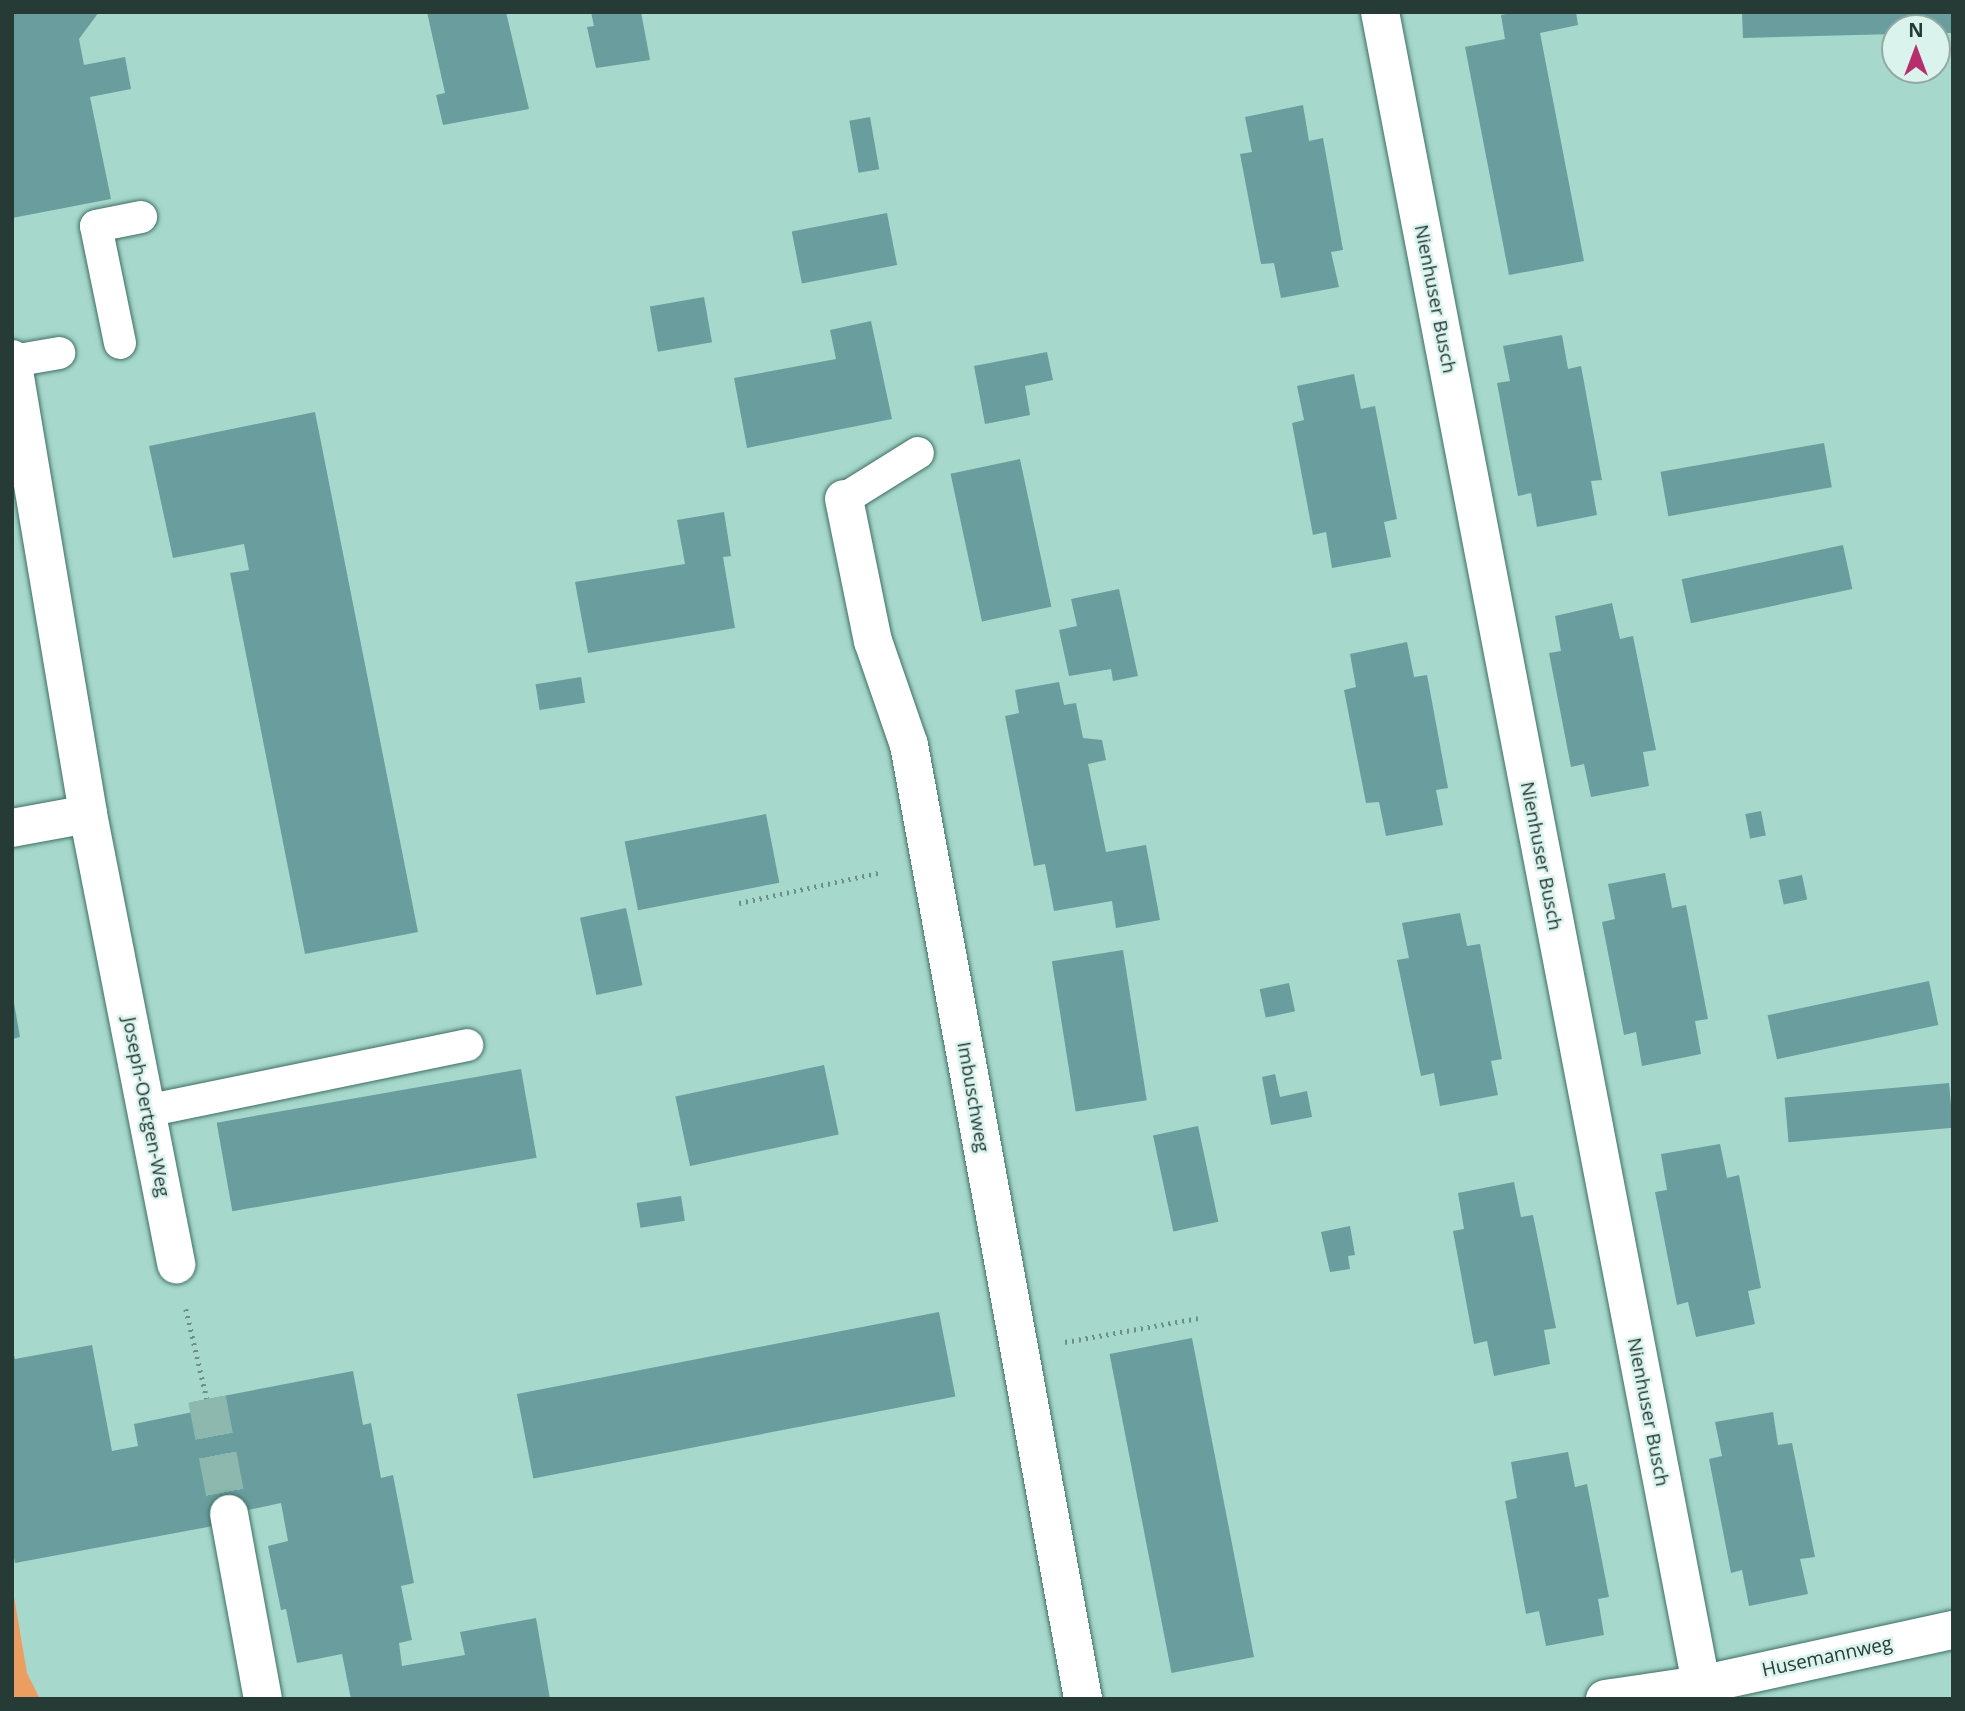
<!DOCTYPE html>
<html>
<head>
<meta charset="utf-8">
<style>
  body { margin:0 }
  #map { position:relative; width:1965px; height:1711px; overflow:hidden; background:#a6d8cb; font-family:"Open Sans",sans-serif }
  div>[style] { position:absolute }
  .green>* { inset:0; background:#ec9e60 }
  .building>* { inset:0; background:#6a9d9e; transform-origin:0 0 }
  .minor-tunnel>* { height:38px; margin-top:-19px; transform-origin:0; background:repeating-linear-gradient(90deg,#8cb8ad 0 38px,transparent 0 57px) }
  .path>* { height:4.5px; margin-top:-2.25px; transform-origin:0; background:repeating-linear-gradient(90deg,#6b8f86 0 2px,transparent 0 7px) }
  .roads { filter:drop-shadow(0 0 2px #416f65) drop-shadow(0 0 2px #416f65) }
  .service>* { height:32px; margin:-16px; padding:0 16px; transform-origin:16px; border-radius:16px; background:#fff }
  .minor>* { height:38px; margin:-19px; padding:0 19px; transform-origin:19px; border-radius:19px; background:#fff }
  span { translate:-50% -50%; white-space:nowrap; text-align:center; line-height:1.15; -webkit-text-stroke:5px #daf3ec; paint-order:stroke }
  .street-label { font-size:19px; color:#263a36 }
  .frame { position:absolute; inset:0; border:14px solid #263a36; pointer-events:none }
  .north { position:absolute; left:1881px; top:14px; width:70px; height:70px; box-sizing:border-box; background:#daf3ec; border:2px solid #92a9a3; border-radius:50%; rotate:0deg; font-size:19px; font-weight:700; line-height:28px; text-align:center; color:#263a36 }
  .north::after { content:''; display:block; margin:auto; width:24px; height:32px; background:#b72e6c; clip-path:polygon(50% 0,100% 100%,50% 72%,0 100%) }
</style>
</head>
<body>
<div id="map">
  <div class="green">
    <i style="clip-path:polygon(12px 1585px,27px 1673px,40px 1699px,12px 1699px)"></i>
  </div>
  <div class="building">
    <i style="clip-path:polygon(12px 12px,99px 12px,79px 39px,84px 65px,125px 57px,131px 89px,90px 97px,111px 199px,12px 218px)"></i>
    <i style="clip-path:polygon(427px 12px,506px 12px,529px 109px,443px 125px,436px 95px,445px 93px)"></i>
    <i style="clip-path:polygon(591px 12px,641px 12px,650px 60px,596px 68px,587px 27px,594px 26px)"></i>
    <i style="clip-path:polygon(1516px 12px,1576px 12px,1578px 25px,1540px 33px,1584px 261px,1509px 275px,1465px 47px,1505px 39px,1501px 15px)"></i>
    <i style="clip-path:polygon(1742px 12px,1953px 12px,1953px 33px,1937px 33px,1937px 28px,1895px 28px,1895px 34px,1743px 38px)"></i>
    <i style="clip-path:polygon(1303px 105px,1309px 141px,1323px 138px,1343px 250px,1331px 252px,1339px 287px,1281px 298px,1274px 263px,1261px 264px,1240px 154px,1252px 152px,1245px 117px)"></i>
    <i style="left:870px;top:117px;width:53px;height:21px;rotate:80deg"></i>
    <i style="left:887px;top:213px;width:53px;height:97px;rotate:79deg"></i>
    <i style="left:704px;top:297px;width:46px;height:55px;rotate:80deg"></i>
    <i style="clip-path:polygon(871px 321px,892px 419px,747px 448px,734px 378px,836px 359px,830px 330px)"></i>
    <i style="clip-path:polygon(1562px 335px,1568px 369px,1581px 366px,1602px 480px,1591px 481px,1597px 515px,1537px 527px,1531px 493px,1518px 496px,1497px 383px,1510px 381px,1503px 346px)"></i>
    <i style="clip-path:polygon(1047px 352px,1053px 380px,1025px 386px,1030px 415px,985px 424px,974px 366px)"></i>
    <i style="clip-path:polygon(1354px 374px,1361px 409px,1375px 406px,1397px 519px,1384px 522px,1391px 557px,1332px 568px,1326px 532px,1313px 535px,1292px 423px,1304px 420px,1297px 386px)"></i>
    <i style="clip-path:polygon(315px 412px,418px 932px,305px 954px,230px 573px,249px 570px,244px 544px,173px 558px,149px 446px)"></i>
    <i style="left:1824px;top:443px;width:45px;height:166px;rotate:80deg"></i>
    <i style="left:1020px;top:459px;width:151px;height:71px;rotate:78deg"></i>
    <i style="clip-path:polygon(724px 512px,731px 556px,723px 557px,735px 628px,588px 653px,575px 582px,685px 564px,677px 520px)"></i>
    <i style="left:1843px;top:545px;width:45px;height:165px;rotate:78deg"></i>
    <i style="clip-path:polygon(1119px 589px,1138px 676px,1113px 681px,1111px 669px,1069px 676px,1059px 630px,1077px 626px,1071px 599px)"></i>
    <i style="clip-path:polygon(1612px 603px,1620px 639px,1633px 636px,1656px 750px,1643px 752px,1649px 786px,1591px 797px,1584px 764px,1571px 767px,1549px 653px,1561px 651px,1555px 616px)"></i>
    <i style="clip-path:polygon(1407px 642px,1414px 677px,1427px 675px,1448px 788px,1436px 790px,1443px 825px,1386px 836px,1379px 802px,1366px 803px,1344px 690px,1356px 687px,1350px 654px)"></i>
    <i style="left:581px;top:677px;width:26px;height:46px;rotate:81deg"></i>
    <i style="clip-path:polygon(1059px 682px,1064px 705px,1076px 703px,1083px 738px,1102px 740px,1106px 760px,1088px 764px,1106px 852px,1146px 845px,1160px 920px,1116px 928px,1112px 901px,1054px 911px,1045px 864px,1034px 866px,1005px 716px,1019px 713px,1015px 690px)"></i>
    <i style="left:1761px;top:811px;width:25px;height:16px;rotate:79deg"></i>
    <i style="left:766px;top:814px;width:70px;height:144px;rotate:79deg"></i>
    <i style="clip-path:polygon(1665px 873px,1672px 908px,1686px 905px,1708px 1019px,1695px 1021px,1701px 1054px,1642px 1066px,1636px 1032px,1624px 1035px,1602px 922px,1615px 919px,1608px 884px)"></i>
    <i style="left:1802px;top:875px;width:25px;height:24px;rotate:78deg"></i>
    <i style="left:626px;top:908px;width:79px;height:47px;rotate:78deg"></i>
    <i style="clip-path:polygon(1460px 913px,1467px 946px,1480px 944px,1502px 1059px,1491px 1061px,1498px 1095px,1440px 1106px,1434px 1073px,1421px 1076px,1397px 960px,1409px 958px,1402px 923px)"></i>
    <i style="left:1123px;top:950px;width:152px;height:72px;rotate:81deg"></i>
    <i style="left:1929px;top:981px;width:45px;height:165px;rotate:78deg"></i>
    <i style="left:1289px;top:983px;width:29px;height:30px;rotate:78deg"></i>
    <i style="clip-path:polygon(14px 1003px,20px 1037px,12px 1039px,12px 1004px)"></i>
    <i style="left:824px;top:1065px;width:71px;height:152px;rotate:78deg"></i>
    <i style="left:521px;top:1069px;width:90px;height:309px;rotate:80deg"></i>
    <i style="clip-path:polygon(1275px 1074px,1280px 1097px,1307px 1091px,1312px 1117px,1271px 1125px,1262px 1077px)"></i>
    <i style="left:1949px;top:1083px;width:45px;height:165px;rotate:85deg"></i>
    <i style="left:1198px;top:1126px;width:98px;height:46px;rotate:78deg"></i>
    <i style="clip-path:polygon(1720px 1144px,1727px 1178px,1739px 1175px,1761px 1288px,1748px 1291px,1755px 1324px,1696px 1337px,1688px 1302px,1677px 1305px,1655px 1192px,1667px 1190px,1661px 1154px)"></i>
    <i style="clip-path:polygon(1514px 1182px,1521px 1217px,1533px 1215px,1556px 1328px,1544px 1330px,1550px 1364px,1494px 1376px,1487px 1341px,1474px 1344px,1453px 1231px,1464px 1229px,1458px 1193px)"></i>
    <i style="left:681px;top:1196px;width:25px;height:45px;rotate:81deg"></i>
    <i style="clip-path:polygon(1350px 1226px,1355px 1255px,1348px 1256px,1350px 1269px,1330px 1272px,1321px 1232px)"></i>
    <i style="left:939px;top:1312px;width:86px;height:430px;rotate:79deg"></i>
    <i style="left:1192px;top:1338px;width:325px;height:84px;rotate:79deg"></i>
    <i style="clip-path:polygon(92px 1345px,112px 1451px,138px 1446px,134px 1424px,193px 1412px,192px 1402px,353px 1371px,363px 1425px,371px 1423px,381px 1478px,393px 1475px,414px 1583px,401px 1586px,412px 1640px,399px 1643px,402px 1666px,465px 1655px,460px 1632px,536px 1618px,550px 1699px,351px 1699px,342px 1654px,297px 1663px,286px 1609px,281px 1610px,268px 1546px,288px 1541px,281px 1503px,243px 1511px,213px 1526px,15px 1563px,12px 1546px,12px 1349px,15px 1359px)"></i>
    <i style="clip-path:polygon(1773px 1412px,1778px 1445px,1792px 1443px,1815px 1557px,1800px 1559px,1808px 1594px,1749px 1606px,1742px 1570px,1731px 1573px,1709px 1459px,1722px 1456px,1715px 1422px)"></i>
    <i style="clip-path:polygon(1568px 1452px,1575px 1487px,1587px 1484px,1609px 1597px,1598px 1599px,1604px 1635px,1546px 1646px,1539px 1611px,1526px 1614px,1505px 1501px,1517px 1498px,1511px 1462px)"></i>
  </div>
  <div class="minor-tunnel">
    <i style="left:207px;top:1399px;width:117px;rotate:79.2deg"></i>
  </div>
  <div class="path">
    <i style="left:739px;top:903px;width:146px;rotate:-12.2deg"></i>
    <i style="left:186px;top:1309px;width:92px;rotate:76.9deg"></i>
    <i style="left:1065px;top:1342px;width:135px;rotate:-10.2deg"></i>
  </div>
  <div class="roads">
    <div class="service">
      <i style="left:120px;top:343px;width:119px;rotate:-101.6deg"></i>
      <i style="left:96px;top:226px;width:46px;rotate:-11.3deg"></i>
      <i style="left:13px;top:361px;width:47px;rotate:-9.9deg"></i>
      <i style="left:844px;top:499px;width:87px;rotate:-31.9deg"></i>
      <i style="left:146px;top:1111px;width:328px;rotate:-11.6deg"></i>
    </div>
    <div class="minor">
      <i style="left:1380px;top:12px;width:1718px;rotate:79.13deg"></i>
      <i style="left:12px;top:359px;width:461px;rotate:80.5deg"></i>
      <i style="left:88px;top:814px;width:459px;rotate:78.9deg"></i>
      <i style="left:844px;top:499px;width:145px;rotate:78.5deg"></i>
      <i style="left:873px;top:641px;width:110px;rotate:70.9deg"></i>
      <i style="left:909px;top:745px;width:970px;rotate:79.66deg"></i>
      <i style="left:12px;top:828px;width:77px;rotate:-10.4deg"></i>
      <i style="left:229px;top:1514px;width:188px;rotate:79.6deg"></i>
      <i style="left:1605px;top:1699px;width:96px;rotate:-8.4deg"></i>
      <i style="left:1700px;top:1685px;width:259px;rotate:-12.3deg"></i>
    </div>
  </div>
  <div class="street-label">
    <span style="left:1435px;top:299px;rotate:79deg">Nienhuser Busch</span>
    <span style="left:1541px;top:856px;rotate:79deg">Nienhuser Busch</span>
    <span style="left:973px;top:1097px;rotate:80deg">Imbuschweg</span>
    <span style="left:146px;top:1107px;rotate:79deg">Joseph-Oertgen-Weg</span>
    <span style="left:1648px;top:1412px;rotate:79deg">Nienhuser Busch</span>
    <span style="left:1827px;top:1657px;rotate:-12deg">Husemannweg</span>
  </div>
  <div class="frame"></div>
  <div class="north">N</div>
</div>
</body>
</html>
